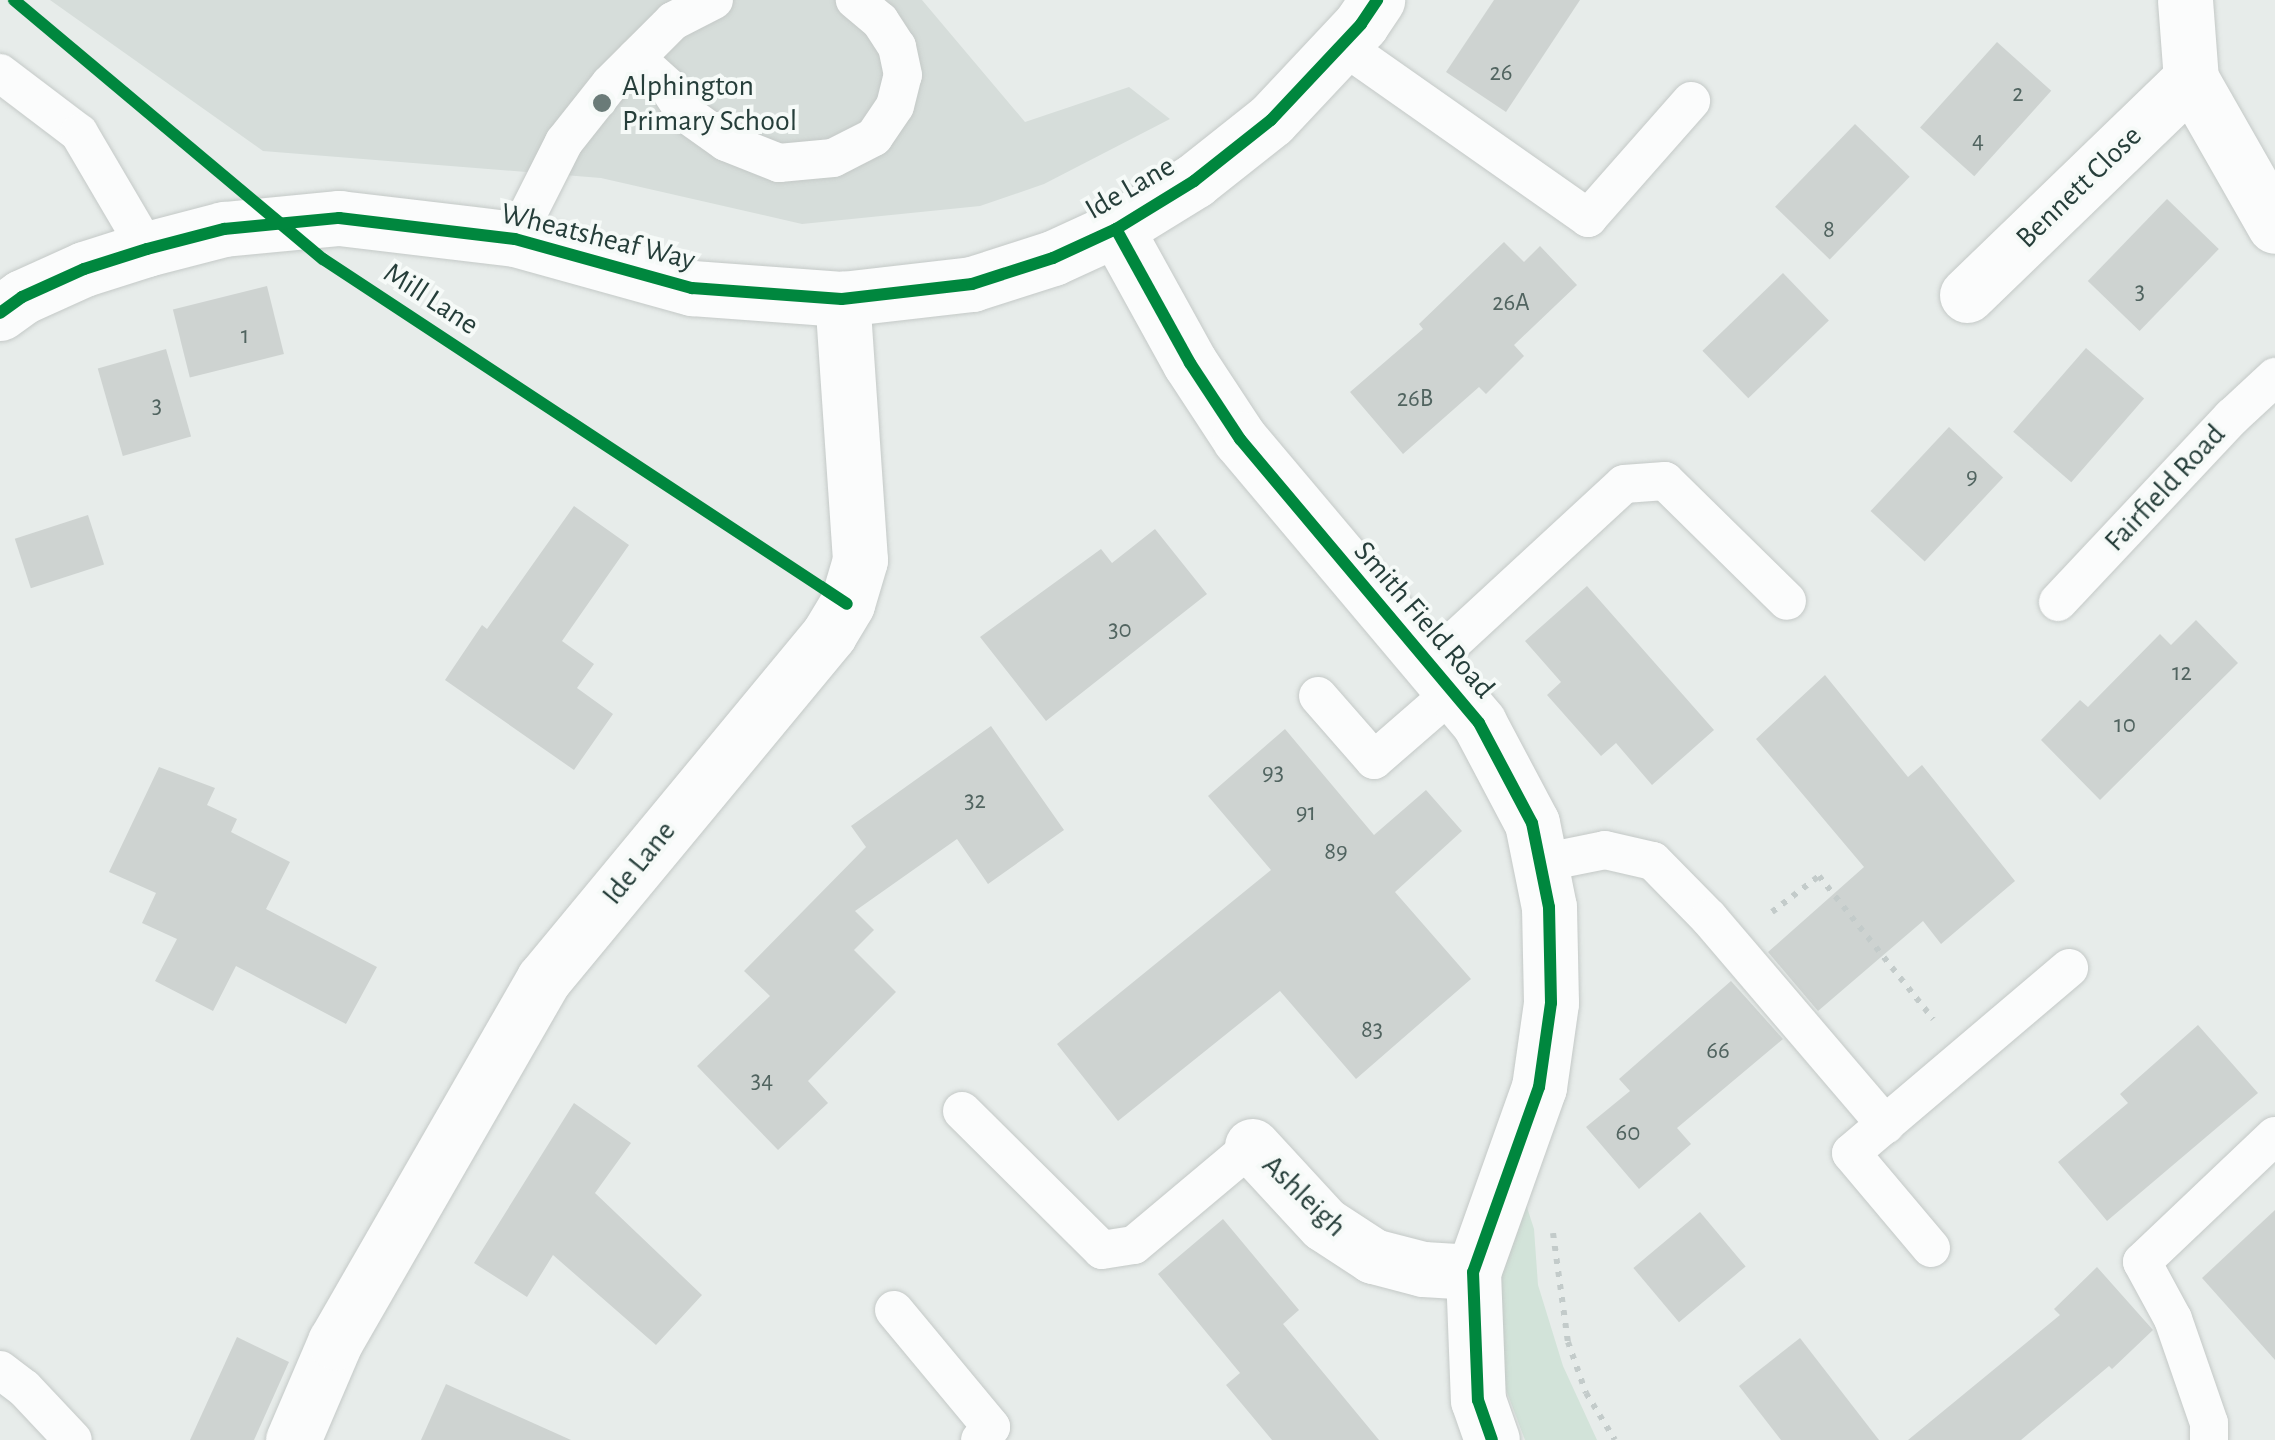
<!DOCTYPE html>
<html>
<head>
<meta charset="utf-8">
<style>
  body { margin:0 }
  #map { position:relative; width:2275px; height:1440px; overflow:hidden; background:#e7ecea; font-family:"Alegreya Sans",sans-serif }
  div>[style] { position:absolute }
  .built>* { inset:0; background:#d6ddda }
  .green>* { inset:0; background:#d2e3d9 }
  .building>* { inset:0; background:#ced3d1; transform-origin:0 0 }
  .path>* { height:6px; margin-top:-3px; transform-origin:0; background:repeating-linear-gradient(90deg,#c3cbca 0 5px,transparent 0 13px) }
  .roads { filter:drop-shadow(0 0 2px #c4c9c7) drop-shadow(0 0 2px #c4c9c7) }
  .lane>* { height:38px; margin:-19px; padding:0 19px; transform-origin:19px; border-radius:19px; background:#fbfcfc }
  .street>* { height:55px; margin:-27.5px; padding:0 27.5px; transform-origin:27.5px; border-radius:27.5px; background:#fbfcfc }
  .cycleway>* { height:12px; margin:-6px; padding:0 6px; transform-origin:6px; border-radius:6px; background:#00873e }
  .dots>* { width:28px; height:28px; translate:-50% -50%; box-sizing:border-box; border:5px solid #f6faf8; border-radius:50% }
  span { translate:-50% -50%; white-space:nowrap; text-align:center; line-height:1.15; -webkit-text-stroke:8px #f6faf8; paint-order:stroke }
  .number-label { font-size:25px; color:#516460 }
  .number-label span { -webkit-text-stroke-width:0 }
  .poi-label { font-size:30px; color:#263e3a }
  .left { translate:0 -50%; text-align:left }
  .street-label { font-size:30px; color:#263e3a }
</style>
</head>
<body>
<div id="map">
  <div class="built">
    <i style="clip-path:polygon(50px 0,922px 0,1025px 122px,1129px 87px,1170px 119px,1044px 184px,980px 206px,802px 224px,601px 178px,263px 151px)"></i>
  </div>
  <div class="green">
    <i style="clip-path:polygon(1523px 1195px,1534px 1229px,1538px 1285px,1563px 1366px,1597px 1440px,1525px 1440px,1505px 1387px,1500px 1334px,1502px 1266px)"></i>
  </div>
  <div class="building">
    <i style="clip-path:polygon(1494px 0,1580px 0,1506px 112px,1446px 72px)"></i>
    <i style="left:1997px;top:42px;width:73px;height:115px;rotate:42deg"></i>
    <i style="left:1855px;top:124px;width:76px;height:115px;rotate:44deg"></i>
    <i style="left:2167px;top:199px;width:72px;height:114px;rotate:44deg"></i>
    <i style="clip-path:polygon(1504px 242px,1524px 262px,1540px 246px,1577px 285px,1514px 345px,1524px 356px,1486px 394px,1479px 387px,1403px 454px,1350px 392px,1423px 329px,1419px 324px)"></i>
    <i style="left:1783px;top:273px;width:66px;height:112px;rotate:46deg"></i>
    <i style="left:267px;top:286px;width:70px;height:97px;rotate:76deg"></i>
    <i style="left:2086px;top:348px;width:77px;height:111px;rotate:41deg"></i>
    <i style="left:166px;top:349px;width:91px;height:71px;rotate:74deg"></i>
    <i style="left:1949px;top:427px;width:74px;height:115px;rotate:43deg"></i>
    <i style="clip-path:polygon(574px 506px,629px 545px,562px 641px,594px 664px,577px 688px,613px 714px,574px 770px,445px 680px,482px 625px,487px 629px)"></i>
    <i style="left:88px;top:515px;width:52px;height:77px;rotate:72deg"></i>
    <i style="clip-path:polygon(1155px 529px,1207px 594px,1046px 721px,980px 637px,1101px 549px,1112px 563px)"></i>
    <i style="clip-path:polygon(1587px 586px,1714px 730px,1652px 785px,1616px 743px,1601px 756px,1547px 695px,1561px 682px,1525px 641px)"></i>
    <i style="clip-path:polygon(2196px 620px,2238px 663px,2100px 800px,2041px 740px,2080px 700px,2088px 707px,2160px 634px,2171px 645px)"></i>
    <i style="clip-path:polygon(1825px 675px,1908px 777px,1922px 765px,2015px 881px,1941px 944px,1923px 921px,1818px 1011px,1768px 952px,1864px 867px,1756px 739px)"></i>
    <i style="clip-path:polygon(991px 726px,1064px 830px,988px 884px,957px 839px,855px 911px,874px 930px,854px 950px,896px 992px,808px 1081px,828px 1103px,778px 1150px,697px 1066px,770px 996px,744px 971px,866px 847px,851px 826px)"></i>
    <i style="clip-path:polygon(1285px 729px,1374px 835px,1426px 790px,1462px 831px,1395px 892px,1471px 979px,1356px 1079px,1280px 991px,1118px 1121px,1057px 1044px,1271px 870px,1208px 796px)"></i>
    <i style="clip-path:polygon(159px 767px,215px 788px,207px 805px,237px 819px,231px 832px,290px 862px,266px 909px,377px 967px,346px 1024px,236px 966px,213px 1011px,155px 981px,177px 939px,142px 923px,156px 893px,109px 872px)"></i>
    <i style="clip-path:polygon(1731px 981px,1783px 1039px,1677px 1128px,1691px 1144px,1639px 1189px,1586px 1127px,1630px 1091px,1619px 1079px)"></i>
    <i style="clip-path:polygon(2198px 1025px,2258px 1093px,2107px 1221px,2058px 1162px,2128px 1103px,2120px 1094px)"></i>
    <i style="clip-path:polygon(574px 1103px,631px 1143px,595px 1193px,702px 1295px,656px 1345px,553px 1255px,527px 1297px,474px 1263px)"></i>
    <i style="clip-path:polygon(2275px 1210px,2275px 1360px,2202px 1278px)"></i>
    <i style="left:1700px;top:1212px;width:71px;height:87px;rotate:50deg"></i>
    <i style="clip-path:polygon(1223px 1219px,1299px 1310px,1283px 1324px,1379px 1440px,1272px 1440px,1226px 1385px,1240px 1373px,1158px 1274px)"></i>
    <i style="clip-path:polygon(2097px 1267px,2153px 1330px,2112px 1369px,2109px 1366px,2021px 1440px,1908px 1440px,2060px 1315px,2054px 1309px)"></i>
    <i style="clip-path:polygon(237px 1337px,289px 1362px,254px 1440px,190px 1440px)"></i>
    <i style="clip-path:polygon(1800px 1338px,1879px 1440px,1781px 1440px,1739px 1386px)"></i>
    <i style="clip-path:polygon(446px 1384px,571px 1440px,421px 1440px)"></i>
  </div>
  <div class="path">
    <i style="left:1772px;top:912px;width:59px;rotate:-37.5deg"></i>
    <i style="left:1819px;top:876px;width:183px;rotate:51.4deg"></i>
    <i style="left:1553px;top:1233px;width:110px;rotate:82.2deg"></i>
    <i style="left:1568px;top:1342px;width:54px;rotate:70.6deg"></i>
    <i style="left:1586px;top:1393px;width:55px;rotate:58.3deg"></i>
  </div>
  <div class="roads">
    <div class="lane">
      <i style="left:1342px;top:45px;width:301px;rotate:35.1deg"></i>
      <i style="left:1588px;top:218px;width:156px;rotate:-48.6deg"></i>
      <i style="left:636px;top:58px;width:43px;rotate:42.2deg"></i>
      <i style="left:668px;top:87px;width:31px;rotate:57deg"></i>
      <i style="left:685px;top:113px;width:50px;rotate:35.3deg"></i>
      <i style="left:726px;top:142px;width:57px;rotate:21.6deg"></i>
      <i style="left:779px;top:163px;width:54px;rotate:-5.3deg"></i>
      <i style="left:833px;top:158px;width:46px;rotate:-27.1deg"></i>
      <i style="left:874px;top:137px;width:37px;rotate:-56deg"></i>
      <i style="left:895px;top:106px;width:32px;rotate:-76deg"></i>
      <i style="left:903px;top:75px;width:29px;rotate:-102deg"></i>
      <i style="left:897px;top:47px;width:31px;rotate:-123deg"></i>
      <i style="left:880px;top:21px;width:33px;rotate:-140deg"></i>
      <i style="left:0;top:73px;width:99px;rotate:37.2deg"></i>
      <i style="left:79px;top:133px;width:134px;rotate:59.6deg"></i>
      <i style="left:515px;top:239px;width:109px;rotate:-63.2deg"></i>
      <i style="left:564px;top:142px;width:74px;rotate:-51.6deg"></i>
      <i style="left:610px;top:84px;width:89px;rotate:-45deg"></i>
      <i style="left:673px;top:21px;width:46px;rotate:-27.1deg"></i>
      <i style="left:2058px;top:602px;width:254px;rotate:-46.8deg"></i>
      <i style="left:2232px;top:417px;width:59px;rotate:-42.9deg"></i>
      <i style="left:1429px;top:664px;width:265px;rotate:-42.7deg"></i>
      <i style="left:1624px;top:484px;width:41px;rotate:-4.2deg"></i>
      <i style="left:1665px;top:481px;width:171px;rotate:44.5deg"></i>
      <i style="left:1318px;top:696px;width:85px;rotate:48.8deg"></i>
      <i style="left:1374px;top:760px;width:102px;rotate:-41deg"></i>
      <i style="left:1541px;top:863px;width:65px;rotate:-11.5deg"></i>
      <i style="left:1605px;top:850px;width:49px;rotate:12.9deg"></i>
      <i style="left:1653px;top:861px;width:80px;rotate:45.5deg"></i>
      <i style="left:1709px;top:918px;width:272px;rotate:49.5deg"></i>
      <i style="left:962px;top:1111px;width:197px;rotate:44.8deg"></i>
      <i style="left:1102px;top:1250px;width:32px;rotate:-9deg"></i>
      <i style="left:1134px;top:1245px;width:154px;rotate:-40deg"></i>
      <i style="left:1931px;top:1248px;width:124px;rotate:-130.1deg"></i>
      <i style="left:1851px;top:1153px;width:286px;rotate:-40.3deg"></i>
      <i style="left:894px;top:1310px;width:152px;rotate:50.3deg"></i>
      <i style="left:991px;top:1427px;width:17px;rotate:130deg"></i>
      <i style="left:0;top:1370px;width:30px;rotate:37deg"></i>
      <i style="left:24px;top:1388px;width:71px;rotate:46.7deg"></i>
      <i style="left:2209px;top:1440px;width:17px;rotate:-90deg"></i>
      <i style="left:2209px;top:1423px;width:110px;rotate:-109.1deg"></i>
      <i style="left:2173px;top:1319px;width:65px;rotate:-118.5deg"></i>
      <i style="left:2142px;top:1262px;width:183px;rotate:-43.5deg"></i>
    </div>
    <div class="street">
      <i style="left:2185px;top:0;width:79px;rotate:85.7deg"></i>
      <i style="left:2191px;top:79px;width:169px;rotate:60.3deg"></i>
      <i style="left:1116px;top:229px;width:153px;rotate:61.1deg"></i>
      <i style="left:1190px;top:363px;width:91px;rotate:56.7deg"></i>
      <i style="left:1240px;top:439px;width:371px;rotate:49.9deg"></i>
      <i style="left:1479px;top:723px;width:113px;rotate:62.1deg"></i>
      <i style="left:1532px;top:823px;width:86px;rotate:78.6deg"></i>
      <i style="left:1549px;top:907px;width:96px;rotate:88.8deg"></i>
      <i style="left:1551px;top:1003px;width:85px;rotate:98.1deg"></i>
      <i style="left:1539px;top:1087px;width:196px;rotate:109.6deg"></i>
      <i style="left:1473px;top:1272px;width:128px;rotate:87.8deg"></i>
      <i style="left:1478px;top:1400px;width:42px;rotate:70.7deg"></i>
      <i style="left:1967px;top:295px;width:311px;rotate:-44deg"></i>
      <i style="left:0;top:313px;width:27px;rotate:-36deg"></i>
      <i style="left:22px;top:297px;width:68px;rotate:-24.3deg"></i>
      <i style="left:84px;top:269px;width:66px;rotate:-17.6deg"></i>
      <i style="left:147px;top:249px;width:80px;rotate:-14.6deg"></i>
      <i style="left:224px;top:229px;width:116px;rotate:-5.5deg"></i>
      <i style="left:339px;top:218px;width:177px;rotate:6.8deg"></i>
      <i style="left:515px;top:239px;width:184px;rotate:15.5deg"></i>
      <i style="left:692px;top:288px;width:150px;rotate:4.2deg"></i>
      <i style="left:842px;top:299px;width:131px;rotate:-6.6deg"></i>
      <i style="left:972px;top:284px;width:85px;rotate:-17.8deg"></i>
      <i style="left:1053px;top:258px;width:69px;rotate:-24.7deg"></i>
      <i style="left:1116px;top:229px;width:92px;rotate:-31.6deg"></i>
      <i style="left:1194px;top:181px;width:98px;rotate:-38.4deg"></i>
      <i style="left:1271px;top:120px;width:132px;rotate:-46.8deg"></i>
      <i style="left:1361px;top:24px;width:29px;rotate:-56deg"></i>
      <i style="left:1252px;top:1146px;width:106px;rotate:47.3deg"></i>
      <i style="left:1324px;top:1224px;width:59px;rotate:33.1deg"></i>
      <i style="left:1373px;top:1256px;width:52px;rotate:14.6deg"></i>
      <i style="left:1423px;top:1269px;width:50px;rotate:3.4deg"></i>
      <i style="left:293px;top:1440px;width:107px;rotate:-66.8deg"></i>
      <i style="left:335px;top:1342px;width:418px;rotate:-60.1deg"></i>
      <i style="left:543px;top:980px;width:449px;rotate:-50.4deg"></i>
      <i style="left:829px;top:634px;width:35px;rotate:-59deg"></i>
      <i style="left:847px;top:604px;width:46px;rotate:-73.5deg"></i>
      <i style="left:860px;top:560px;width:262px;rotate:-93.9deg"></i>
    </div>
  </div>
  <div class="cycleway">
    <i style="left:14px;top:0;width:403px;rotate:40deg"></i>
    <i style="left:323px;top:259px;width:627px;rotate:33.36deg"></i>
    <i style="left:1116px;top:229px;width:153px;rotate:61.1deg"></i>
    <i style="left:1190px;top:363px;width:91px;rotate:56.7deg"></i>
    <i style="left:1240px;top:439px;width:371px;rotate:49.9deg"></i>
    <i style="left:1479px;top:723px;width:113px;rotate:62.1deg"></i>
    <i style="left:1532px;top:823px;width:86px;rotate:78.6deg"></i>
    <i style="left:1549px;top:907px;width:96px;rotate:88.8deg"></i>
    <i style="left:1551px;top:1003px;width:85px;rotate:98.1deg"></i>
    <i style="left:1539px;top:1087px;width:196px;rotate:109.6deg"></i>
    <i style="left:1473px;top:1272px;width:128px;rotate:87.8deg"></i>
    <i style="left:1478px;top:1400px;width:42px;rotate:70.7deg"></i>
    <i style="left:0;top:313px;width:27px;rotate:-36deg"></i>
    <i style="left:22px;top:297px;width:68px;rotate:-24.3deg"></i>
    <i style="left:84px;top:269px;width:66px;rotate:-17.6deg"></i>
    <i style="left:147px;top:249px;width:80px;rotate:-14.6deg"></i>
    <i style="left:224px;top:229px;width:116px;rotate:-5.5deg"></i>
    <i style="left:339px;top:218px;width:177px;rotate:6.8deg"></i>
    <i style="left:515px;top:239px;width:184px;rotate:15.5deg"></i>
    <i style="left:692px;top:288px;width:150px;rotate:4.2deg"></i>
    <i style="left:842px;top:299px;width:131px;rotate:-6.6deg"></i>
    <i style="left:972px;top:284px;width:85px;rotate:-17.8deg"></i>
    <i style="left:1053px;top:258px;width:69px;rotate:-24.7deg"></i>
    <i style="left:1116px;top:229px;width:92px;rotate:-31.6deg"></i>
    <i style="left:1194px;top:181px;width:98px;rotate:-38.4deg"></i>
    <i style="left:1271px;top:120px;width:132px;rotate:-46.8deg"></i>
    <i style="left:1361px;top:24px;width:29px;rotate:-56deg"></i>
  </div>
  <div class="dots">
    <i style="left:602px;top:103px;background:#6a7b78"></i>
  </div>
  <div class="number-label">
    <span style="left:1501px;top:73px">26</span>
    <span style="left:2018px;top:94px">2</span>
    <span style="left:1978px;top:141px">4</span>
    <span style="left:1829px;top:230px">8</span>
    <span style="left:2140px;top:292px">3</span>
    <span style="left:1511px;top:303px">26A</span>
    <span style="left:245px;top:336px">1</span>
    <span style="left:1415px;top:399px">26B</span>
    <span style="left:157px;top:406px">3</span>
    <span style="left:1972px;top:477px">9</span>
    <span style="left:1120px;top:630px">30</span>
    <span style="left:2182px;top:673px">12</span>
    <span style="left:2125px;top:725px">10</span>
    <span style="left:1273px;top:773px">93</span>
    <span style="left:975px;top:801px">32</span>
    <span style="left:1306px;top:813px">91</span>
    <span style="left:1336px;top:852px">89</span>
    <span style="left:1372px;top:1030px">83</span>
    <span style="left:1718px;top:1051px">66</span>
    <span style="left:762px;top:1081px">34</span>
    <span style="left:1628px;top:1133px">60</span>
  </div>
  <div class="poi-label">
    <span class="left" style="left:622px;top:103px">Alphington<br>Primary School</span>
  </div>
  <div class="street-label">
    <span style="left:2079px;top:187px;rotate:-44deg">Bennett Close</span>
    <span style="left:1130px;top:188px;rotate:-30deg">Ide Lane</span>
    <span style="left:598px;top:237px;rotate:14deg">Wheatsheaf Way</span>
    <span style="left:431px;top:299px;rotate:33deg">Mill Lane</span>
    <span style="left:2165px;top:488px;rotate:-47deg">Fairfield Road</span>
    <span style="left:1424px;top:620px;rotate:49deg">Smith Field Road</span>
    <span style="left:639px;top:863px;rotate:-51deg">Ide Lane</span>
    <span style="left:1304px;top:1196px;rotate:44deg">Ashleigh</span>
  </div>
</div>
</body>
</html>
